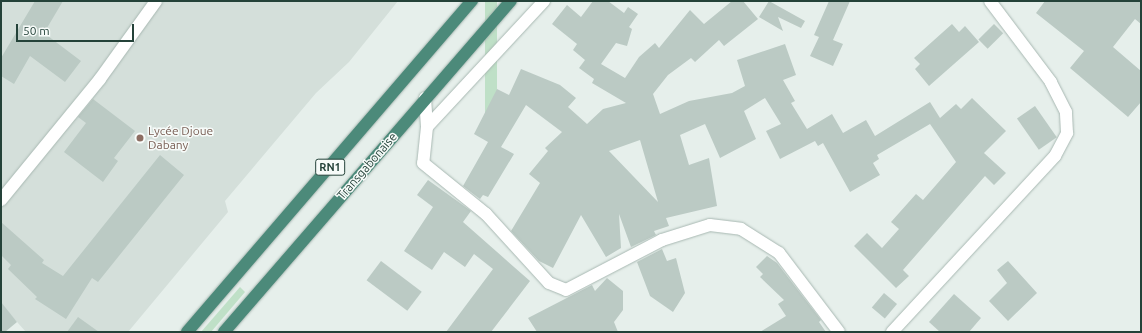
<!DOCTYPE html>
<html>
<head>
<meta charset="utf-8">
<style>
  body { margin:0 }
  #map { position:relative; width:1142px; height:333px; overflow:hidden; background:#e6efeb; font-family:Ubuntu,sans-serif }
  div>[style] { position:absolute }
  .built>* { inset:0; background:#d4dfda }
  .green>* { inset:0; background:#bfe0c7; transform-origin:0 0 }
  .building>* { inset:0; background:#bbcac4; transform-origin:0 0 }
  .roads { filter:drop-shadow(0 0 1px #a8b8b2) drop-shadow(0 0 1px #a8b8b2) }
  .minor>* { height:12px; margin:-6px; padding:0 6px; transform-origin:6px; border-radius:6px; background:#fff }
  .trunk>* { height:12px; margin:-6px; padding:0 6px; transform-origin:6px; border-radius:6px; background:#4c8a7a }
  .dots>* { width:11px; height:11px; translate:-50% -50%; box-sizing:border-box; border:2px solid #f7fbf9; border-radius:50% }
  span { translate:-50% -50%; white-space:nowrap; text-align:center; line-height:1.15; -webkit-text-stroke:3px #f7fbf9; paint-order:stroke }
  .shield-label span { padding:1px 3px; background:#f7fbf9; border:1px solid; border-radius:3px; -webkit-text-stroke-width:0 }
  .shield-label { font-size:11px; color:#244239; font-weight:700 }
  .education-label { font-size:12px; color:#785e54 }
  .left { translate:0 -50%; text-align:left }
  .street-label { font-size:12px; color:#244239 }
  .frame { position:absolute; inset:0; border:2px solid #244239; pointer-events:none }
  .scale { position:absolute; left:16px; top:24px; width:118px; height:18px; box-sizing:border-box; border:2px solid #244239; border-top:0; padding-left:5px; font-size:12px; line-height:14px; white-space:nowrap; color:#244239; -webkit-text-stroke:3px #f7fbf9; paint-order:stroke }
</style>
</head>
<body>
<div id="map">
  <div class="built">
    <i style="clip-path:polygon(1px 1px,398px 1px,349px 62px,316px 93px,225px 201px,228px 212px,128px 332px,26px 332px,1px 304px)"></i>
  </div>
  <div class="green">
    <i style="left:485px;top:1px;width:12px;height:139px"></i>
    <i style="clip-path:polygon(240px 287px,245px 292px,211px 332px,201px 332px)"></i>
  </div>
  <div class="building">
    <i style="clip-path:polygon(35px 1px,63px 1px,44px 33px,81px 61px,65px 82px,30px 56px,14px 84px,1px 76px,1px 58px)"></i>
    <i style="clip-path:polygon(evenodd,593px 1px,608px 1px,624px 13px,628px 7px,638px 14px,629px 27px,632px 29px,627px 46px,616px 43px,601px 64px,625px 78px,639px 57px,655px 43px,659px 48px,690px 10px,704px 24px,732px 1px,743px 1px,758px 19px,724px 46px,719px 40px,695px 62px,691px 58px,668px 75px,653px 94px,660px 114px,689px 101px,732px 93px,745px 86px,737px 60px,785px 44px,796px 75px,783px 80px,795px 101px,791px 103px,807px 129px,832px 114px,843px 133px,866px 120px,875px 136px,930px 102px,940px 118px,956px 104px,961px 109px,972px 98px,1006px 131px,984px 153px,1006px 173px,994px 185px,985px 176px,903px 270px,909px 276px,896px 288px,854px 246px,867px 233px,882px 248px,899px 229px,891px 222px,916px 194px,923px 200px,956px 162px,930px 124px,877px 155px,879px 159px,873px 163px,880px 175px,850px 192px,823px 143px,818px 146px,815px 141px,780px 159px,766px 131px,781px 124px,765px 98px,744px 111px,756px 139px,720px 158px,705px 124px,680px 135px,689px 165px,709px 158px,717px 206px,666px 218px,669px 226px,654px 231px,656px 235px,631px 247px,619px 214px,621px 248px,606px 257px,581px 215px,553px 268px,539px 261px,511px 231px,540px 183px,529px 174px,548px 151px,545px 148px,562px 132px,526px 105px,501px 147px,514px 154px,488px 197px,483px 195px,480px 199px,463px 186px,488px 142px,474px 134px,497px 89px,509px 95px,521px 69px,560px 85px,576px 98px,568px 107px,587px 124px,603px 109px,626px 103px,592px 83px,594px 79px,579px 68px,585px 60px,573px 50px,577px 44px,552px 24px,567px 5px,581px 17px,593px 1px,640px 140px,658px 202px,609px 151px,640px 140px)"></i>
    <i style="clip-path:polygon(769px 1px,805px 21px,801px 28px,778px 17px,783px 31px,759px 17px)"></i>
    <i style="clip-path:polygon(829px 1px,850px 1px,833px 40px,843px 44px,833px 66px,810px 56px,819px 37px,814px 35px)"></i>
    <i style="clip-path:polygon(1045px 1px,1141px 1px,1141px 24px,1135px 19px,1113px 47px,1141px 71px,1141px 102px,1128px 117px,1070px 68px,1084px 51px,1036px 13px)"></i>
    <i style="clip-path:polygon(952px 24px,959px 32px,965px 26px,979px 42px,929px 86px,915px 69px,920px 64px,914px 58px)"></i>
    <i style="left:994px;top:24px;width:13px;height:22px;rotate:45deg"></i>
    <i style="clip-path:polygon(93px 99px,135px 131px,114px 158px,118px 161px,103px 182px,64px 152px,86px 123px,78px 117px)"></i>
    <i style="left:1035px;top:106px;width:38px;height:22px;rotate:55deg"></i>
    <i style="clip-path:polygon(160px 155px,184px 175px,98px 282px,92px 278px,66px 319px,35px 299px,37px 297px,8px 269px,11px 265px,1px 255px,1px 222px,44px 260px,42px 263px,63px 276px)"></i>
    <i style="clip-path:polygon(428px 180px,471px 211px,463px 222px,530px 281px,491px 332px,446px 332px,493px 269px,474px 254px,465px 267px,444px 252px,432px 270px,404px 251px,433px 207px,417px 195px)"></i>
    <i style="clip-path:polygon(662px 249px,667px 261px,676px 258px,685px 293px,673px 312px,650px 296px,637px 262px)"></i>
    <i style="clip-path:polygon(767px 256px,777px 263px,821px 320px,819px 322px,826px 332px,760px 332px,786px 316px,778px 304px,784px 300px,760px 277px,763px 274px,756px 267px)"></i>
    <i style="left:381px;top:261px;width:51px;height:24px;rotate:37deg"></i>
    <i style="clip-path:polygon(1008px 261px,1037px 293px,1008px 321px,989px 301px,1007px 283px,997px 270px)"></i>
    <i style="clip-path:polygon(607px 278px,623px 291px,623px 310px,614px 322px,618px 332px,537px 332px,528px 318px,592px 285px,595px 291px)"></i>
    <i style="left:884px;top:293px;width:17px;height:19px;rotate:40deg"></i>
    <i style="clip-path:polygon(954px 294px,981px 318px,969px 332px,940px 332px,929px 322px)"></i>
    <i style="clip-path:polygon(1px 302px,17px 322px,5px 332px,1px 332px)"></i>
    <i style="clip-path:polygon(78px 317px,99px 332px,67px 332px)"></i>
  </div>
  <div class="roads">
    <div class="minor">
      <i style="left:425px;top:98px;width:29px;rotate:86deg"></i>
      <i style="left:427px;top:127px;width:36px;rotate:96deg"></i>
      <i style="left:423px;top:163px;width:81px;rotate:39deg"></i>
      <i style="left:486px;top:214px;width:93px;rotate:47.6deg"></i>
      <i style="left:549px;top:283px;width:18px;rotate:22deg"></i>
      <i style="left:566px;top:290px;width:108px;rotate:-27.5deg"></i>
      <i style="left:662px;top:240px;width:50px;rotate:-17.4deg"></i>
      <i style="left:710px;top:225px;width:31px;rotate:7deg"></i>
      <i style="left:741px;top:229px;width:45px;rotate:32.3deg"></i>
      <i style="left:779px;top:253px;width:99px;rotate:52.8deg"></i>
      <i style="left:427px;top:127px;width:172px;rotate:-47.1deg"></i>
      <i style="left:1px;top:200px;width:156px;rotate:-50.7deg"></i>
      <i style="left:100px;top:79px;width:96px;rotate:-54.3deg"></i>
      <i style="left:892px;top:332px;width:240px;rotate:-47.2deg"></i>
      <i style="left:1055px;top:156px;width:26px;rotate:-62deg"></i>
      <i style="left:1067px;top:133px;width:21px;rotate:-93deg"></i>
      <i style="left:1066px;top:112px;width:34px;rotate:-117deg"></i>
      <i style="left:1051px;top:82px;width:101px;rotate:-127deg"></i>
    </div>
    <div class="trunk">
      <i style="left:187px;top:332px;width:437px;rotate:-49.3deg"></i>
      <i style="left:224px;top:332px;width:438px;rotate:-49.1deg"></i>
    </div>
  </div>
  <div class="dots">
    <i style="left:140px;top:138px;background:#8d6e63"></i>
  </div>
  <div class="shield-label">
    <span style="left:330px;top:167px">RN1</span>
  </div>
  <div class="education-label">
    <span class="left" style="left:148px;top:138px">Lycée Djoue<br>Dabany</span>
  </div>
  <div class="street-label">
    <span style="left:367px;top:166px;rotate:-49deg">Transgabonaise</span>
  </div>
  <div class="frame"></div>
  <div class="scale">50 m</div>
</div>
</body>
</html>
